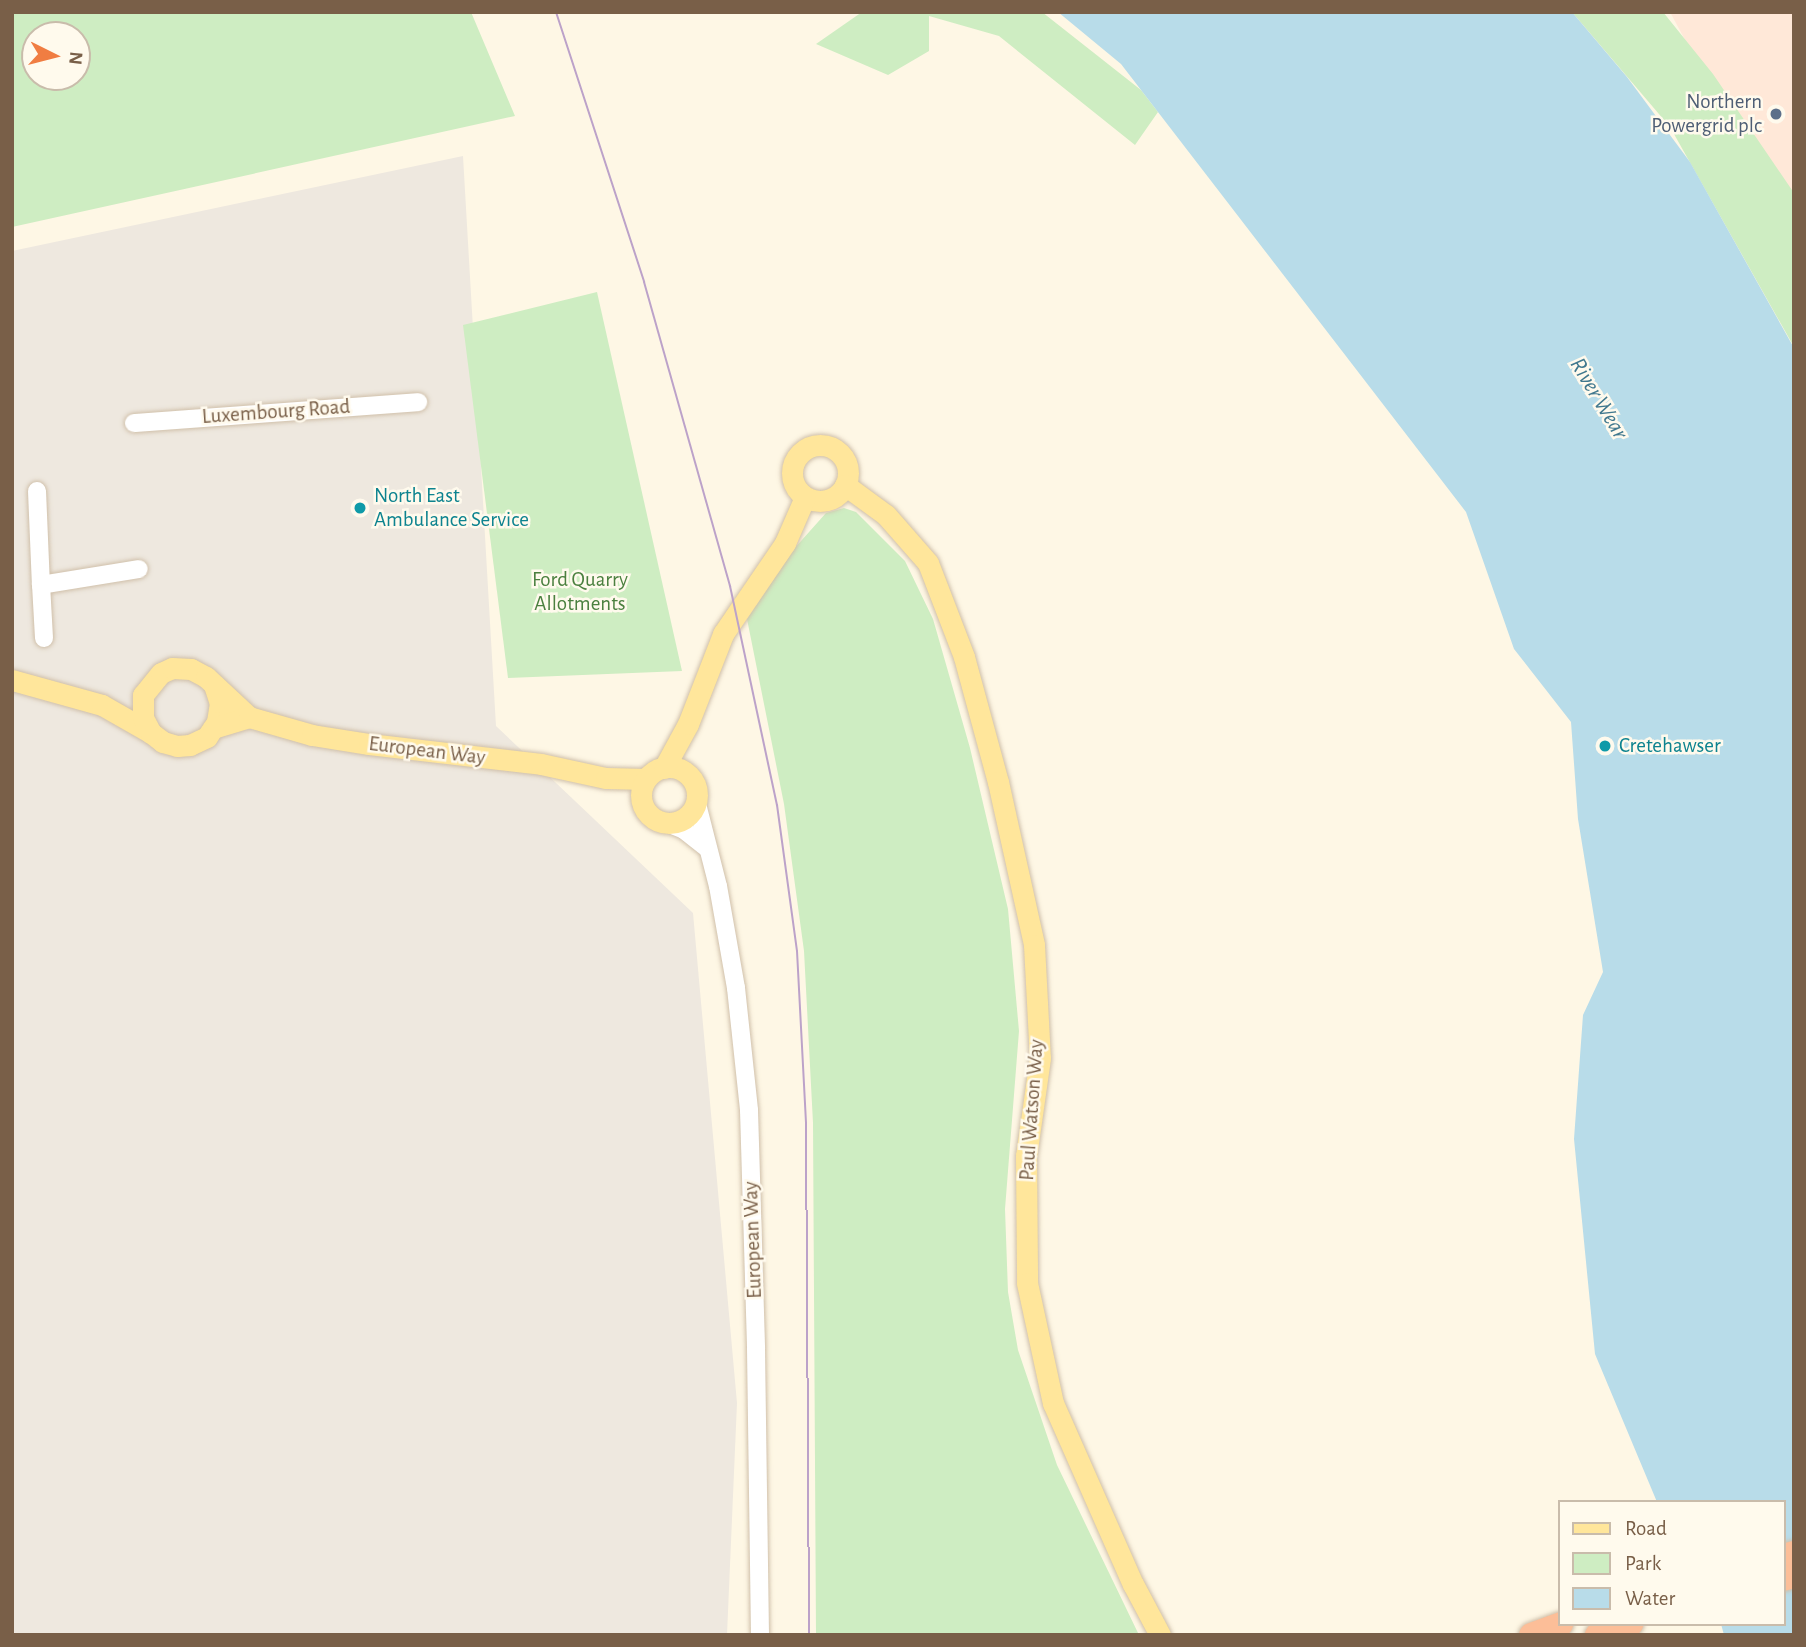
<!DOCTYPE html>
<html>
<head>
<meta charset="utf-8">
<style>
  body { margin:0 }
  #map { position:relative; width:1806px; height:1647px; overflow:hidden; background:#fef7e5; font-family:"Alegreya Sans",sans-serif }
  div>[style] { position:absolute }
  .commercial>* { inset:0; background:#ffe8d8 }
  .industrial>* { inset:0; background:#eee8df }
  .green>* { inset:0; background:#ceedc2 }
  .water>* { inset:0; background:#b8dce9 }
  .roads { filter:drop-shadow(0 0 2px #d0c0aa) drop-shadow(0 0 2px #d0c0aa) }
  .minor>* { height:18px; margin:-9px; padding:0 9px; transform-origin:9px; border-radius:9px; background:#fff }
  .major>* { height:21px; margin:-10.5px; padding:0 10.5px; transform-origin:10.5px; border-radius:10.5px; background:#ffe69b }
  .major>.ring { margin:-10.5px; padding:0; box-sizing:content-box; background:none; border:21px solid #ffe69b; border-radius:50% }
  .highway>* { height:24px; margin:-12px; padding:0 12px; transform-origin:12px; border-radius:12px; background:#fcbe98 }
  .tram>* { height:2px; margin:-1px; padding:0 1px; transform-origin:1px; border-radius:1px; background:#bca2c9 }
  .dots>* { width:19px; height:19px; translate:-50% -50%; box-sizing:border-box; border:4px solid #fffaed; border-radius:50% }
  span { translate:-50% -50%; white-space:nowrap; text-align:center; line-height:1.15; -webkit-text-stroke:5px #fffaed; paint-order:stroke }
  .service-label { font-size:21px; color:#4e5e75 }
  .right { translate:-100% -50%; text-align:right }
  .street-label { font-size:21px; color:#795f48 }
  .culture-label { font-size:21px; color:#0d838f }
  .left { translate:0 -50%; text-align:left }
  .park-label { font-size:21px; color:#4b803f }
  .water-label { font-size:23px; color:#40788e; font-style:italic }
  .frame { position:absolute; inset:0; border:14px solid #795f48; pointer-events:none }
  .legend { position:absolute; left:1558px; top:1500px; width:228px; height:126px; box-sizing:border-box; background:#fffaed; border:2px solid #c9bcab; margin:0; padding:9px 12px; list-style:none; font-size:21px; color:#795f48 }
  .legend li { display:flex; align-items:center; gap:14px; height:35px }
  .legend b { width:35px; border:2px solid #c9bcab }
  .north { position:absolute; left:21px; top:21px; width:70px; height:70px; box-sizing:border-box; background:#fffaed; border:2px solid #c9bcab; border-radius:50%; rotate:96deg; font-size:19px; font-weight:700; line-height:28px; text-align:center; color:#795f48 }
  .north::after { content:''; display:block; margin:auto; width:24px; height:32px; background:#f07d42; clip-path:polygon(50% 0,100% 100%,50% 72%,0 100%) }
</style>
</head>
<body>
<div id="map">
  <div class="commercial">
    <i style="clip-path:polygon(1670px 12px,1794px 12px,1794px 272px,1713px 92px)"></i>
  </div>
  <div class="industrial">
    <i style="clip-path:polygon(463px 156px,496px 726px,693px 913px,737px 1403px,727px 1635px,14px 1635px,12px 251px)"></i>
  </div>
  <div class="green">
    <i style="clip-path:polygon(evenodd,12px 12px,471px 12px,515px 116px,12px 227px,12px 12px,77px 35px,77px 77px,35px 77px,35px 35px,77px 35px)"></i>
    <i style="clip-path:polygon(862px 12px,1042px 12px,1141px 90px,1158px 112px,1135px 145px,999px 36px,929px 16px,929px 51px,888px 75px,816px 44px)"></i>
    <i style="clip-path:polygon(1572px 12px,1663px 12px,1713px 74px,1794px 193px,1794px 347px,1670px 127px)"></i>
    <i style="clip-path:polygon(597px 292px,682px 671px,508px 678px,463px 325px)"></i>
    <i style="clip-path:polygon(844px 508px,856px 512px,905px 561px,933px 619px,970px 748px,1008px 909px,1019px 1031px,1005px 1209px,1008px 1292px,1018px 1350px,1057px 1465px,1139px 1635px,816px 1635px,813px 1123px,804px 951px,784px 804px,747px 619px,793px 550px,826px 513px)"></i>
  </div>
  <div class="water">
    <i style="clip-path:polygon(1058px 12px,1572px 12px,1627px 77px,1690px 162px,1794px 348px,1794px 1635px,1724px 1635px,1721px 1624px,1783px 1624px,1783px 1502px,1657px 1502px,1595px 1354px,1574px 1139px,1583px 1015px,1603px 972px,1578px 819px,1571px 722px,1514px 649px,1466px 512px,1121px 64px)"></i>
  </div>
  <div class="roads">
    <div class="minor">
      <i style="left:134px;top:423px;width:285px;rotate:-4.2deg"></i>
      <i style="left:37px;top:491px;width:94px;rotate:87.6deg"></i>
      <i style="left:44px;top:638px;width:53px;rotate:-93.2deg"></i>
      <i style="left:41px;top:585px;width:99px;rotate:-9.3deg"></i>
      <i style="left:696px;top:800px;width:89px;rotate:75.7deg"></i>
      <i style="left:718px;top:886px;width:104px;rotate:80deg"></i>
      <i style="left:736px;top:988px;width:123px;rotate:83.9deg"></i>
      <i style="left:749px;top:1110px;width:239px;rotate:88.3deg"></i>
      <i style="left:756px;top:1349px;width:286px;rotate:89.2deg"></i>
      <i style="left:667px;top:823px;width:18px;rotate:22deg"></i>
      <i style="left:684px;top:830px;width:29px;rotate:38deg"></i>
    </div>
    <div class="major">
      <i class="ring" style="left:792px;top:445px;width:35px;height:35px"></i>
      <i style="left:845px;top:485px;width:51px;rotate:36.2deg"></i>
      <i style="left:886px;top:515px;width:64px;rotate:48.8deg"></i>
      <i style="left:928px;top:563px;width:101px;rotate:69deg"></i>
      <i style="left:964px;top:657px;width:130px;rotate:74.8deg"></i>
      <i style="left:998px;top:782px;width:167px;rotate:77.5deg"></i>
      <i style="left:1034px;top:945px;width:113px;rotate:87deg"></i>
      <i style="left:1040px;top:1058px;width:99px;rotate:98.1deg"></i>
      <i style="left:1026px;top:1156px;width:127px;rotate:89.5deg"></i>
      <i style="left:1027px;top:1283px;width:123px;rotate:77.8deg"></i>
      <i style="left:1053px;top:1403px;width:198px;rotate:66.2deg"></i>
      <i style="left:1133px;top:1584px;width:58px;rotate:62.1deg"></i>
      <i style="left:12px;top:680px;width:93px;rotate:15.5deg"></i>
      <i style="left:102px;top:705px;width:56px;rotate:29.7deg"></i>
      <i style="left:214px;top:685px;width:19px;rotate:72deg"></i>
      <i style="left:220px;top:703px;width:19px;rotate:99deg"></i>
      <i style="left:217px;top:722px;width:18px;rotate:124deg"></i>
      <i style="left:207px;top:737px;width:19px;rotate:155deg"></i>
      <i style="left:190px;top:745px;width:13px;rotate:176deg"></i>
      <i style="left:177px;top:746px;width:15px;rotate:-164deg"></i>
      <i style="left:163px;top:742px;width:15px;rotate:-143deg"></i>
      <i style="left:151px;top:733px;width:17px;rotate:-118deg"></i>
      <i style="left:143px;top:718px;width:23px;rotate:-90deg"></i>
      <i style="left:143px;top:695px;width:28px;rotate:-51deg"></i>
      <i style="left:161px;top:673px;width:12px;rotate:-24deg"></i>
      <i style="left:172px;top:668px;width:19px;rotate:3deg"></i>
      <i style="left:191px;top:669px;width:17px;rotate:28deg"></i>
      <i style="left:206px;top:677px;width:59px;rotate:42.9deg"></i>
      <i style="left:213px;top:728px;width:38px;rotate:-17deg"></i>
      <i style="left:249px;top:717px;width:66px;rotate:15.9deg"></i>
      <i style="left:312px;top:735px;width:58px;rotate:9deg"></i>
      <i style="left:369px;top:744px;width:173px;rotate:6.6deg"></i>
      <i style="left:541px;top:764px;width:66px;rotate:12.2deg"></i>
      <i style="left:606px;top:778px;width:40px;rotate:1.4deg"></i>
      <i class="ring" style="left:641px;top:767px;width:35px;height:35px"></i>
      <i style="left:664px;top:768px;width:50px;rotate:-61.4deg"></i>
      <i style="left:688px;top:724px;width:97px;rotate:-68.7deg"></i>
      <i style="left:723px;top:634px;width:110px;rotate:-55.7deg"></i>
      <i style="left:785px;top:543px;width:50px;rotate:-66.5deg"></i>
    </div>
    <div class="highway">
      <i style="left:1783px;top:1556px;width:11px;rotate:-15deg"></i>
      <i style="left:1783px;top:1579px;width:11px;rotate:-15deg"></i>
      <i style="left:1531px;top:1635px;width:32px;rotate:-20deg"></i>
      <i style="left:1597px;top:1635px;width:36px;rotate:-18deg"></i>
    </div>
  </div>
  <div class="tram">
    <i style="left:556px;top:12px;width:284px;rotate:71.9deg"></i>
    <i style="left:644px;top:282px;width:316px;rotate:74.2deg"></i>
    <i style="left:730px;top:586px;width:224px;rotate:77.9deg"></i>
    <i style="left:777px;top:805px;width:147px;rotate:82.2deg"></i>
    <i style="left:797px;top:951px;width:172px;rotate:87deg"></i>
    <i style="left:806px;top:1123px;width:512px;rotate:89.66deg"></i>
  </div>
  <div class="dots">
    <i style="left:1776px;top:114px;background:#5c6f8a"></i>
    <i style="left:360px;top:508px;background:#0f9aa8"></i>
    <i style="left:1605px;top:746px;background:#0f9aa8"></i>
  </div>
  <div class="service-label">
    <span class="right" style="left:1762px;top:114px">Northern<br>Powergrid plc</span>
  </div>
  <div class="street-label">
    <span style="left:276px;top:412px;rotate:-4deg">Luxembourg Road</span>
    <span style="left:427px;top:751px;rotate:7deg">European Way</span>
    <span style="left:1032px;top:1110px;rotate:-86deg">Paul Watson Way</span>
    <span style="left:753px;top:1240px;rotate:-92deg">European Way</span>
  </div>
  <div class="culture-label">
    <span class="left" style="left:374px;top:508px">North East<br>Ambulance Service</span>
    <span class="left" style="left:1619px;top:746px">Cretehawser</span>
  </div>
  <div class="park-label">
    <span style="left:580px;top:592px">Ford Quarry<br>Allotments</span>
  </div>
  <div class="water-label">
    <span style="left:1598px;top:399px;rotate:59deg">River Wear</span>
  </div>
  <div class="frame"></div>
  <ul class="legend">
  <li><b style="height:9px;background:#ffe69b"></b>Road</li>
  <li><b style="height:19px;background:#ceedc2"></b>Park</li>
  <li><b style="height:19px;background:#b8dce9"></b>Water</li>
  </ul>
  <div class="north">N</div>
</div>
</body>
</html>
